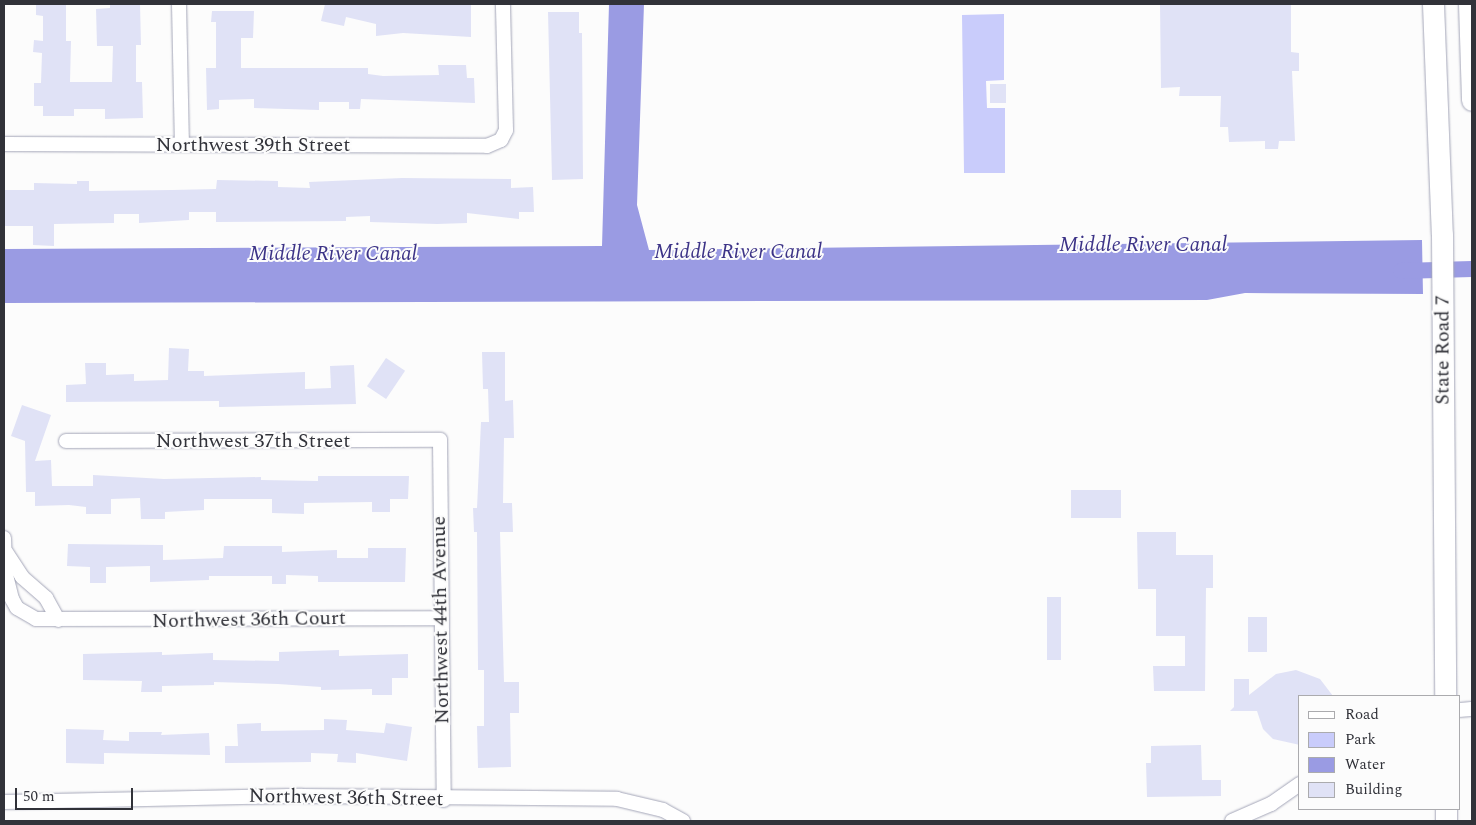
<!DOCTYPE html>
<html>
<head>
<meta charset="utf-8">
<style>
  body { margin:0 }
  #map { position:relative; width:1476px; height:825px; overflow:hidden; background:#fcfcfc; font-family:Spectral,serif }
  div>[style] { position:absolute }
  .green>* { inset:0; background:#c9ccfb }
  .water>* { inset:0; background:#9a9be3 }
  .canal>* { height:16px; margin:-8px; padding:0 8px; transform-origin:8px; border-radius:8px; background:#9a9be3 }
  .building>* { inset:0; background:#e0e2f6; transform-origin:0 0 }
  .roads { filter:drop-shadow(0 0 1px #a4a6b8) drop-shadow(0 0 1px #a4a6b8) }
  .minor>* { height:14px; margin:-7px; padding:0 7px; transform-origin:7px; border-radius:7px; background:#fff }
  .primary>* { height:21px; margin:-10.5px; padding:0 10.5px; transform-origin:10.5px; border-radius:10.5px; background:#fff }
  span { translate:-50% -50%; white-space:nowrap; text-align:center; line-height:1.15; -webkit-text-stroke:4px #fcfcfc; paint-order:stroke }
  .street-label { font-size:20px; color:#313239 }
  .water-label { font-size:21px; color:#3c3387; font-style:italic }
  .frame { position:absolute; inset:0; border:5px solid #313239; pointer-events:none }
  .legend { position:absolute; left:1298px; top:695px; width:162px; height:115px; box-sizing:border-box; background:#fcfcfc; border:1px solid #ababae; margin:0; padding:6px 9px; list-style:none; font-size:15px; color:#313239 }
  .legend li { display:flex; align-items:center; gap:10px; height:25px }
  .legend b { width:25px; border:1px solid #ababae }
  .scale { position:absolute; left:15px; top:788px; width:118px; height:22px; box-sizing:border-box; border:2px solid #313239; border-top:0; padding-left:6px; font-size:15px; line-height:18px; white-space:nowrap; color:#313239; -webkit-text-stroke:4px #fcfcfc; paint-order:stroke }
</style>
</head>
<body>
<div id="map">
  <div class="green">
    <i style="clip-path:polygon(1004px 14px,1004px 80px,986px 81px,987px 108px,1005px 108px,1005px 173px,964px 173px,962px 15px)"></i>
  </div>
  <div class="water">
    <i style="clip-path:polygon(609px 4px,644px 4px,637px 205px,649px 250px,1422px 240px,1423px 294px,1245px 293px,1207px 300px,4px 303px,4px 249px,602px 246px)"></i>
  </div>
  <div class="canal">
    <i style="left:1401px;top:271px;width:71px;rotate:-1.6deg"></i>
  </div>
  <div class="building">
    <i style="clip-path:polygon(36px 4px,66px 4px,66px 41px,71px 41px,70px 82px,112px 82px,113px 46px,97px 46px,96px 9px,110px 8px,110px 4px,140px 4px,141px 45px,136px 45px,136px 82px,142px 82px,143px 118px,105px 119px,105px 109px,74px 109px,74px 116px,43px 116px,43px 106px,34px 106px,34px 83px,41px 83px,42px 53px,33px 52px,34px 40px,43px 41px,43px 16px,36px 15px)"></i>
    <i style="clip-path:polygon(325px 4px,471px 4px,471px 37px,403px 33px,376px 36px,376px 24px,346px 17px,344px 26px,321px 21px)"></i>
    <i style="clip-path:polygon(1160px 4px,1291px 4px,1291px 52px,1299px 53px,1299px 71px,1292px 71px,1295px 141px,1279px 141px,1278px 149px,1265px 149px,1265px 141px,1229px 142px,1228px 127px,1220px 127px,1221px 96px,1179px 96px,1180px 87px,1161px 88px)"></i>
    <i style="clip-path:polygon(212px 11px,254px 11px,253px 38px,241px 38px,241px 68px,368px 68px,368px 74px,383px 76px,439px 75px,438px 65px,466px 65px,467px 78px,474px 78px,475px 103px,361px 99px,360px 109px,349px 109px,349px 102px,319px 102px,319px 110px,254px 108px,254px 99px,219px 100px,219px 109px,207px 110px,206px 68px,216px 68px,216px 22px,211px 22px)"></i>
    <i style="clip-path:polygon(548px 12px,579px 12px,579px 33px,582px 33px,583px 179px,552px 180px)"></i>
    <i style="left:990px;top:84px;width:16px;height:19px"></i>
    <i style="clip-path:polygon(402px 178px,511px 179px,511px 188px,533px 187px,534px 212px,519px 212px,519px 219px,467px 213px,467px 223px,437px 224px,370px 222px,370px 216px,346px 217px,346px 221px,216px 222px,216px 212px,189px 212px,189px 220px,139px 223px,139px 214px,114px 214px,114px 223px,54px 224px,54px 246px,33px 245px,33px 226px,4px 226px,4px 190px,34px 190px,34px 183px,77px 184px,77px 181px,89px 181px,89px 191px,172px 190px,216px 189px,217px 180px,278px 181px,278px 187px,310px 188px,309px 182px)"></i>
    <i style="clip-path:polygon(169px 348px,189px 349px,188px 371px,204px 371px,204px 376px,305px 372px,305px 389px,331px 388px,330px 366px,354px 365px,356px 404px,219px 407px,219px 401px,66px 402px,66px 385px,86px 384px,85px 363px,106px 363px,106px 375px,134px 374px,134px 381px,168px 380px)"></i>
    <i style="clip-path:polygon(482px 352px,505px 352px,505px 401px,513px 400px,514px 438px,504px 438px,503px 503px,512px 503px,513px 532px,500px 532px,504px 682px,519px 682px,519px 713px,510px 713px,511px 767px,478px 768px,477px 726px,484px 726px,484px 670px,478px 670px,477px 532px,474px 532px,473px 508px,477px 508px,481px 422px,489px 422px,488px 389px,483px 389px)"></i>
    <i style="left:386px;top:358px;width:23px;height:34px;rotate:34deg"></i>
    <i style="clip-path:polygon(22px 405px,51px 415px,35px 461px,51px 460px,52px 486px,93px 486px,93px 475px,164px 479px,261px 477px,261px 480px,318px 481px,318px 476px,409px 476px,408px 499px,390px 499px,390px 512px,372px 512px,372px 502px,304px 503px,304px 514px,272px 513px,272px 499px,204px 499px,204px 510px,165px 512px,165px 519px,141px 519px,140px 498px,111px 499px,111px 514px,86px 514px,86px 507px,69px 505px,35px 506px,35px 492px,26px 492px,25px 441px,11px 436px)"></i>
    <i style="left:1071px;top:490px;width:50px;height:28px"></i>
    <i style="clip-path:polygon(1137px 532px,1176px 532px,1176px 555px,1213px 555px,1213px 588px,1206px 588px,1205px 691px,1154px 691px,1153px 666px,1185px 666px,1185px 636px,1156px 636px,1156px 589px,1138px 589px)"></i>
    <i style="clip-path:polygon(68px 544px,163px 545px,163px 560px,223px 558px,224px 546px,282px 546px,282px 552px,337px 550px,337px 558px,368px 558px,368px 548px,406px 548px,405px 582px,318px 582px,318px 576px,286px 575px,286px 584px,272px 584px,272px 576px,209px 576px,209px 580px,150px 582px,150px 566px,106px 567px,106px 583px,90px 583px,90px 567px,67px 566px)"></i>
    <i style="left:1047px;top:597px;width:14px;height:63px"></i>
    <i style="left:1248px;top:617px;width:19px;height:35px"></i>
    <i style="clip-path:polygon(339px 650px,339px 656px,408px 654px,408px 678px,392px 678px,392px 695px,372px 695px,372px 689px,321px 690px,321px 687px,278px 684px,214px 682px,214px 685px,162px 686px,162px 692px,141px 692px,142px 681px,83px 680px,83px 654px,162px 652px,162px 655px,213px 653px,213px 660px,279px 661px,279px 652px)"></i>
    <i style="clip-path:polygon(1296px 670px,1320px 679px,1333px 696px,1300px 696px,1300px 745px,1273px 739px,1263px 729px,1257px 711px,1230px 711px,1234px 707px,1234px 679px,1249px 679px,1249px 695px,1276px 674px)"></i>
    <i style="clip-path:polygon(324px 719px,347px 720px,346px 730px,384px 733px,386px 723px,412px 727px,407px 761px,356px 753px,356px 763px,337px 762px,338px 754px,311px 753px,311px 762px,225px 763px,225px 746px,238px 746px,237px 724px,261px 723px,261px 731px,324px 730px)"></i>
    <i style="clip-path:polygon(66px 729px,104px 730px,103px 740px,129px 741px,129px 732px,162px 732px,161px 735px,209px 733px,210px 755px,104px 753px,104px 764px,66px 763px)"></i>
    <i style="clip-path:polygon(1201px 745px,1202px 780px,1221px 780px,1221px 796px,1147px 797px,1146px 763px,1151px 763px,1151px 746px)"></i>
  </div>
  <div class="roads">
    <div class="minor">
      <i style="left:179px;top:4px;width:140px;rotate:88.8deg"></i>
      <i style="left:4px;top:144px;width:483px;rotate:0.2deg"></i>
      <i style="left:487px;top:146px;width:15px;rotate:-23deg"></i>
      <i style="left:501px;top:140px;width:11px;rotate:-63deg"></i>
      <i style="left:506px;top:130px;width:126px;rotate:-91.4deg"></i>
      <i style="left:66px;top:441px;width:374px;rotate:-0.2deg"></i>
      <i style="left:440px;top:440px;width:360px;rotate:89.4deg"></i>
      <i style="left:4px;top:538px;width:33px;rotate:88deg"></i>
      <i style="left:5px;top:571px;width:29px;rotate:76deg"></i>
      <i style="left:12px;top:599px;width:10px;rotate:61deg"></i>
      <i style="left:17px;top:608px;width:22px;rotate:30deg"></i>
      <i style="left:36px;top:619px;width:404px;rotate:-0.1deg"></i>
      <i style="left:6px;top:552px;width:30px;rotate:57deg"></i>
      <i style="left:22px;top:577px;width:32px;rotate:41deg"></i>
      <i style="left:46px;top:598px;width:25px;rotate:61deg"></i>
      <i style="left:1460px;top:710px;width:12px;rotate:-5deg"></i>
      <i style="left:4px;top:802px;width:298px;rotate:-1.2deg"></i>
      <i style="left:302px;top:796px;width:315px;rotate:0.5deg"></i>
      <i style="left:617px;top:799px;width:47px;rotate:13.4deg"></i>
      <i style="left:663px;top:810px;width:23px;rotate:29deg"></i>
      <i style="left:1232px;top:821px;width:43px;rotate:-23.6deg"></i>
      <i style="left:1271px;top:804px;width:35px;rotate:-35deg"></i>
    </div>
    <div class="primary">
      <i style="left:1433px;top:4px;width:230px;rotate:87.8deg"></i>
      <i style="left:1442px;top:234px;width:462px;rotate:89.6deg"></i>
      <i style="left:1469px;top:4px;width:96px;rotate:88.2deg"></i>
      <i style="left:1446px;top:809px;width:12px;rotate:90deg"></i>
    </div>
  </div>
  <div class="street-label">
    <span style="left:253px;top:145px">Northwest 39th Street</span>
    <span style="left:1443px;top:350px;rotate:-90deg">State Road 7</span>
    <span style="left:253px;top:441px">Northwest 37th Street</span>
    <span style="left:249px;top:620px;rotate:-1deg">Northwest 36th Court</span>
    <span style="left:441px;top:620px;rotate:-91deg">Northwest 44th Avenue</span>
    <span style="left:346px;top:798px;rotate:1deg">Northwest 36th Street</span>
  </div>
  <div class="water-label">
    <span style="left:1143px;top:245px">Middle River Canal</span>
    <span style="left:738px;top:252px">Middle River Canal</span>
    <span style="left:333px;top:254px">Middle River Canal</span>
  </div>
  <div class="frame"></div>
  <ul class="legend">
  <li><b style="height:6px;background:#fff"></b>Road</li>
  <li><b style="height:14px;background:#c9ccfb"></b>Park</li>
  <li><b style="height:14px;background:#9a9be3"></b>Water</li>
  <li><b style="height:14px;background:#e0e2f6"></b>Building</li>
  </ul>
  <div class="scale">50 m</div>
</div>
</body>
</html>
